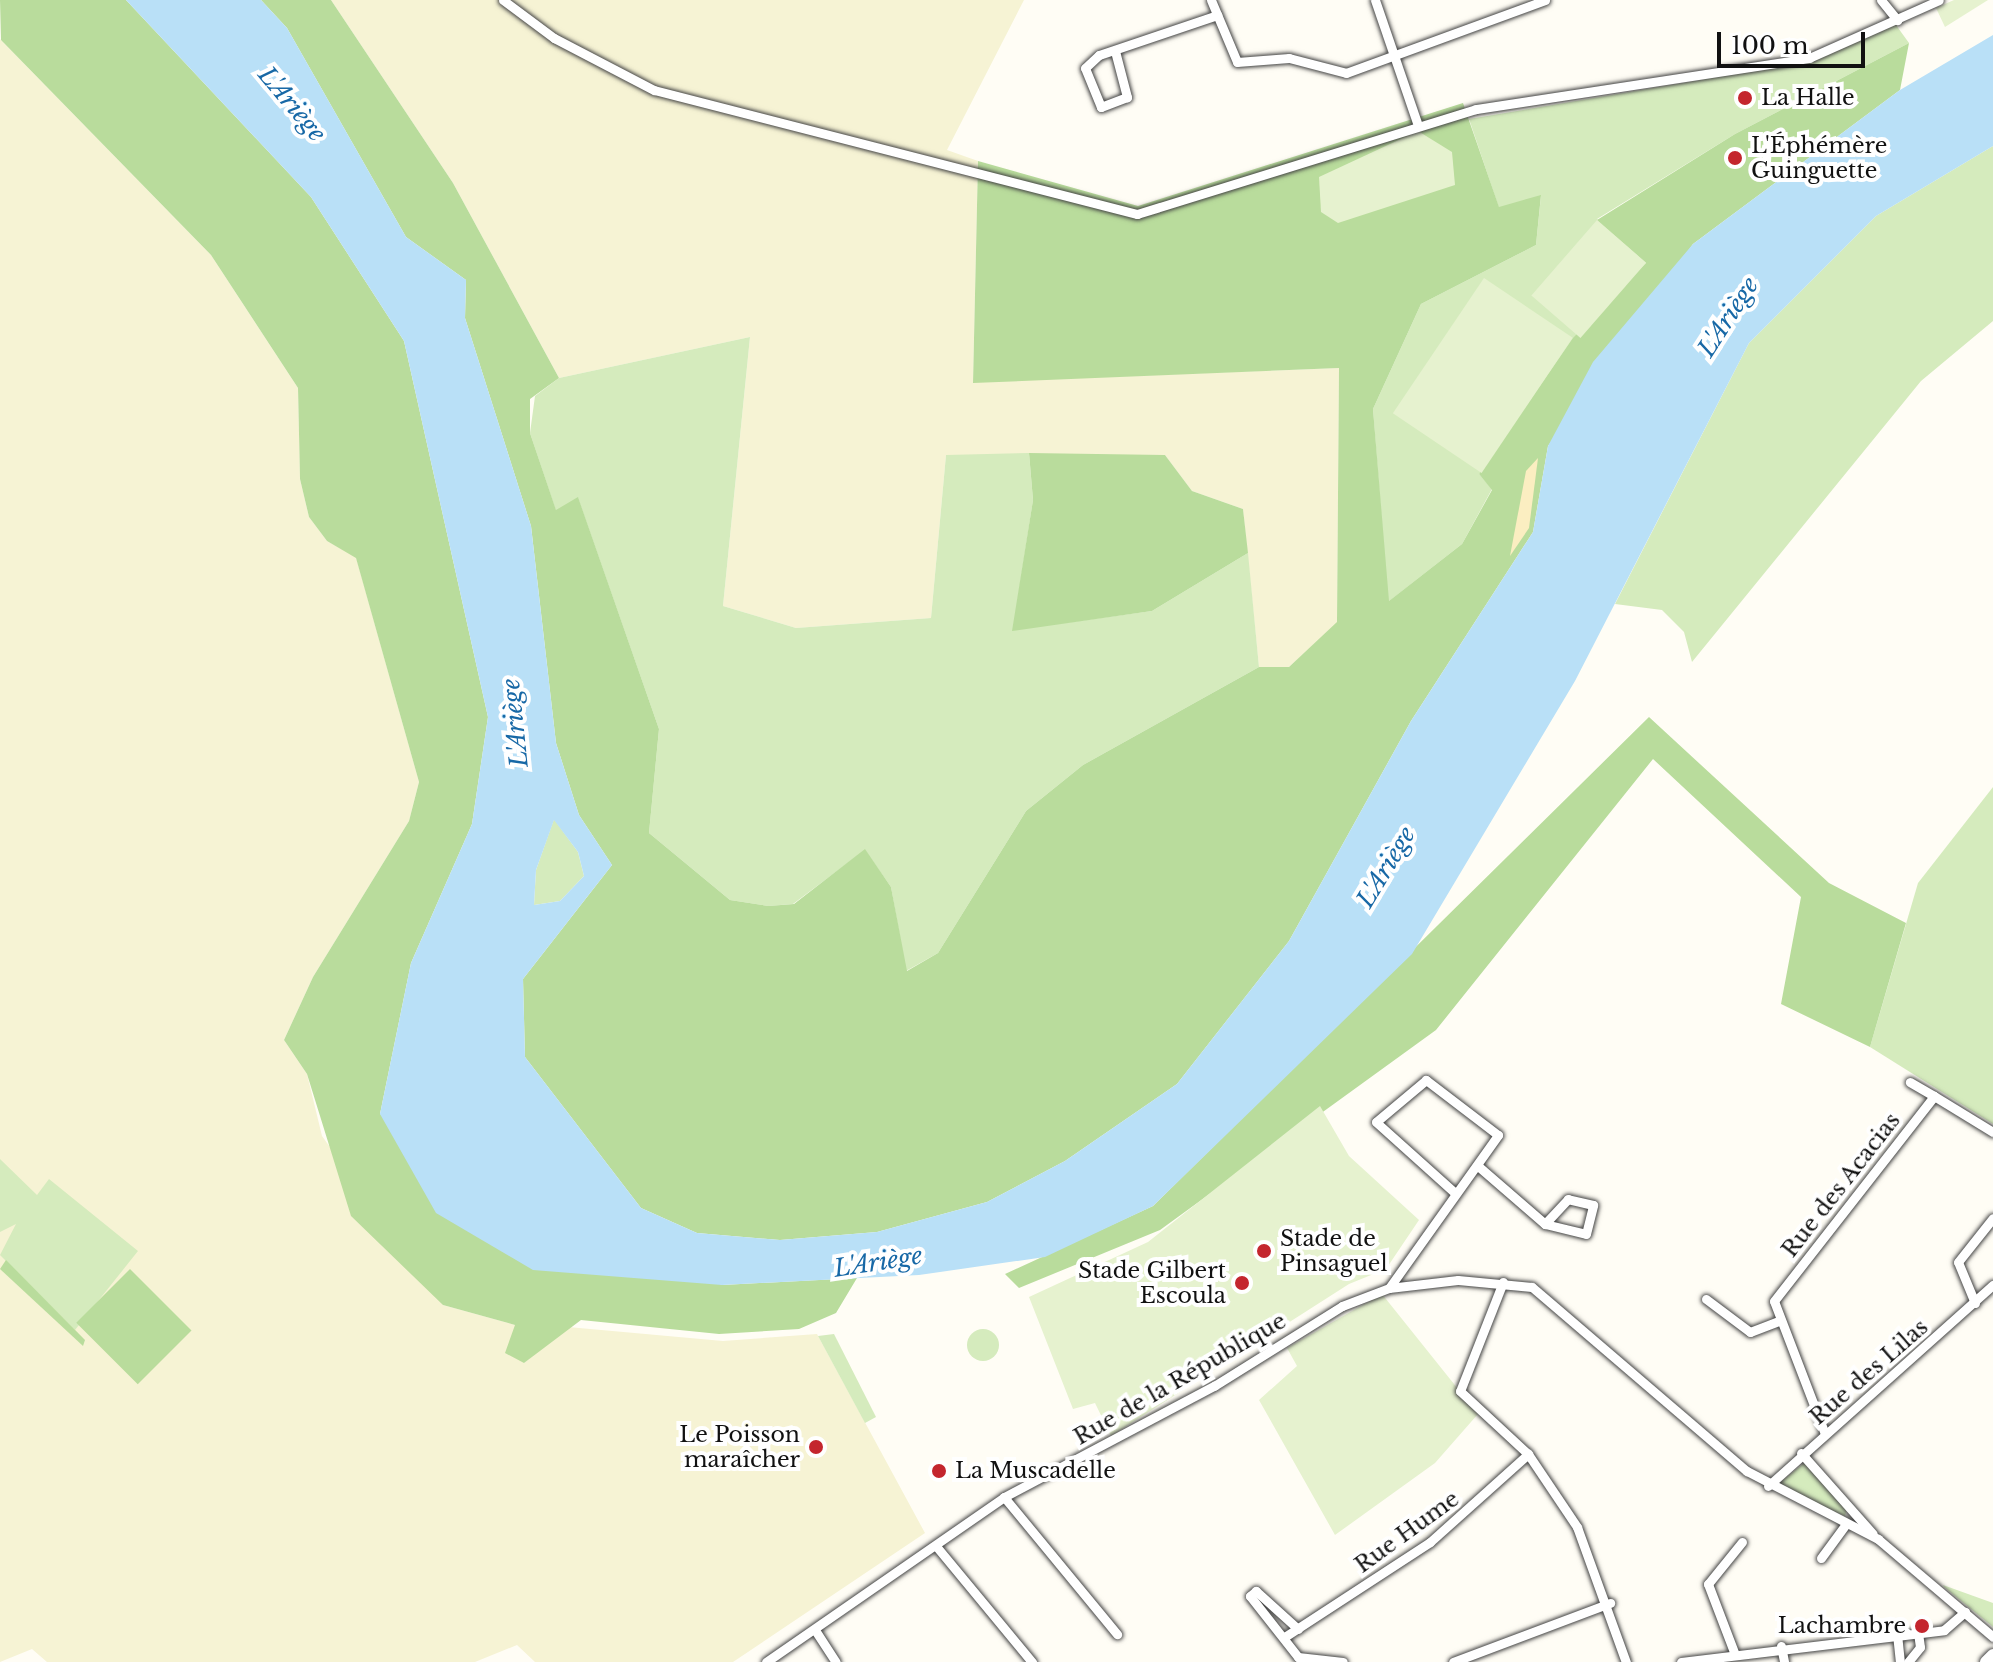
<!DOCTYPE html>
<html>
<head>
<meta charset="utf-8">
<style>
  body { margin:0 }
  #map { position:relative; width:1993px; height:1662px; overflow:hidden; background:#fffdf5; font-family:"Libre Baskerville",serif }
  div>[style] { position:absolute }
  .farmland>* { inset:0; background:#f6f3d4 }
  .green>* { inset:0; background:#d5ebbd }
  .round { border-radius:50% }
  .forest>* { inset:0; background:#b9dc9c; transform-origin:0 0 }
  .sand>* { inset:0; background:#fbeec1 }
  .pitch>* { inset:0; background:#e6f2cf; transform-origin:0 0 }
  .water>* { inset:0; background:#b9e0f7 }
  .roads { filter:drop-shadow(0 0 2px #444) drop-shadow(0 0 2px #444) }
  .minor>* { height:9px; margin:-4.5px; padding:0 4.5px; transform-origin:4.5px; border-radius:4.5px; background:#fff }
  .tertiary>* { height:12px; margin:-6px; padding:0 6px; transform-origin:6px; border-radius:6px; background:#fff }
  .dots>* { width:22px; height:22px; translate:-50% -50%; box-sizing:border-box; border:4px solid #fff; border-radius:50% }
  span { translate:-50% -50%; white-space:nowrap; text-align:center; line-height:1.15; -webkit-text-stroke:8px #fff; paint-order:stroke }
  .poi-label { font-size:22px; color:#111 }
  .left { translate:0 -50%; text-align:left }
  .right { translate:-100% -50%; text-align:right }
  .street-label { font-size:22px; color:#111 }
  .water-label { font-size:24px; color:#1768a6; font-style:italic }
  .scale { position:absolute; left:1717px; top:32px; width:148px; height:36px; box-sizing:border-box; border:4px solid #111; border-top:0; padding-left:10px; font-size:24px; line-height:28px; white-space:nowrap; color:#111; -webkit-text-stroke:6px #fff; paint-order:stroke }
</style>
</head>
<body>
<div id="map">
  <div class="farmland">
    <i style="clip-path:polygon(331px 0,1024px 0,947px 150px,978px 161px,973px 382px,1339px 368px,1337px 623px,1289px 667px,1259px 667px,1243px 509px,1192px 491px,1165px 455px,946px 455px,931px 618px,796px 628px,723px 606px,750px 337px,559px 378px,453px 183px)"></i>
    <i style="clip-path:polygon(0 39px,211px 255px,298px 388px,300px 479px,309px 517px,327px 541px,356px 557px,419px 782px,409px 821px,313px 977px,284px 1040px,307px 1074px,322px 1136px,443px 1305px,515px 1325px,524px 1363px,568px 1327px,723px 1341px,817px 1334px,925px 1533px,733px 1662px,535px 1662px,517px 1645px,475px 1662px,47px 1662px,32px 1649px,0 1662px)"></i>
  </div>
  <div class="green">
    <i style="clip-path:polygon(1896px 25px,1909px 43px,1735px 134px,1597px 219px,1646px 263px,1479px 474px,1492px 489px,1462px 544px,1388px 602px,1373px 409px,1421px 304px,1536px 245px,1541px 196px,1499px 208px,1469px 119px,1813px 61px)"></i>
    <i style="clip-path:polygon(1993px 146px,1993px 321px,1921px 381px,1692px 662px,1684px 632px,1662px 610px,1615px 604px,1749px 343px,1876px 216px)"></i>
    <i style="clip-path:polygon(750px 337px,723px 606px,796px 628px,931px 618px,946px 455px,1029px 453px,1033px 500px,1013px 630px,1152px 611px,1248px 553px,1259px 667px,1083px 765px,1026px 811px,938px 953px,906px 971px,891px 887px,865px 850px,793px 904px,768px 906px,730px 900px,649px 833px,659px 729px,578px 498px,556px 511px,530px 433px,535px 396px,559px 378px)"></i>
    <i style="clip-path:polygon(1993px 787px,1993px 1124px,1870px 1047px,1918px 883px)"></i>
    <i style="clip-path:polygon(554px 819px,578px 852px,584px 876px,560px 901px,534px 905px,536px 870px)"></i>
    <i style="clip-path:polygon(0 1159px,37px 1195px,49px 1179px,138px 1251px,75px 1330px,0 1255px,16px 1224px,0 1232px)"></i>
    <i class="round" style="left:967px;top:1329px;width:32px;height:32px"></i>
    <i style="clip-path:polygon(834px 1334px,876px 1417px,865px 1423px,818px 1336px)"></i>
    <i style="clip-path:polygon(1804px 1463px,1847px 1509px,1845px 1516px,1776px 1486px)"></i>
    <i style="clip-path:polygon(1943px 1585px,1993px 1603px,1993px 1627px,1944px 1587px)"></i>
  </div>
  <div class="forest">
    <i style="clip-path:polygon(0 0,126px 0,311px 197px,404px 341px,488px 717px,472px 824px,411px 963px,380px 1114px,722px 1285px,857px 1278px,836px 1313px,799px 1329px,719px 1334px,581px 1320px,524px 1363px,505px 1353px,515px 1325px,443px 1305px,351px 1216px,307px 1074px,284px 1040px,313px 977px,409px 821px,419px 782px,356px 558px,327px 541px,309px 517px,300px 479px,298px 388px,211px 255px,1px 40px)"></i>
    <i style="clip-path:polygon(261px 0,331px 0,453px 183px,559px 378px,530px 399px,530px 433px,556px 510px,578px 497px,659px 729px,649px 833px,730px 900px,768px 906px,794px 904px,865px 849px,891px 887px,907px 971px,938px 953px,1026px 811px,1083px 765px,1259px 667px,1289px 667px,1337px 622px,1339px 368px,973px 383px,978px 161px,1138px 206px,1463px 103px,1499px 207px,1541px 195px,1536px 245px,1421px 304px,1373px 409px,1389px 601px,1462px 544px,1492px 490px,1479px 474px,1573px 338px,1646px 263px,1597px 220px,1735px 134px,1909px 43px,1900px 90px,1693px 244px,1548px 446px,1533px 532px,1411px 721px,1289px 941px,1177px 1084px,1065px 1161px,987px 1202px,877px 1232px,780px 1240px,697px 1233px,641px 1208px,525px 1057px,523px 979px,612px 865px,579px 815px,556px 743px,531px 526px,465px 318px,466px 280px,406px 237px,287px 28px)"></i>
    <i style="clip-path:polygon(1029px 453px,1165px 455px,1192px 491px,1243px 509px,1248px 553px,1152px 611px,1012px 631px,1033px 500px)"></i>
    <i style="clip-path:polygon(1649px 717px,1829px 883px,1906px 923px,1870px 1047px,1781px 1004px,1801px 897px,1653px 759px,1436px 1030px,1160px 1230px,1019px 1288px,1005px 1274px,1153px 1206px)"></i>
    <i style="clip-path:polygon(6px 1260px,85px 1340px,83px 1346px,0 1269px)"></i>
    <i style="left:130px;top:1269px;width:87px;height:76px;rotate:45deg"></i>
  </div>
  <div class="sand">
    <i style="clip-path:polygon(1538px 458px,1529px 528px,1510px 556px,1526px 471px)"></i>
  </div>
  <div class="pitch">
    <i style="clip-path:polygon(1954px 0,1988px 0,1945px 27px,1936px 8px)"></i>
    <i style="clip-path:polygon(1418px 131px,1452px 152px,1455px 185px,1338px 223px,1321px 212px,1319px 177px)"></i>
    <i style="left:1597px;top:220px;width:65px;height:100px;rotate:41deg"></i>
    <i style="left:1484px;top:278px;width:107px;height:163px;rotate:34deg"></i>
    <i style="clip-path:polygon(1320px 1106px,1349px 1156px,1419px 1220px,1386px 1269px,1349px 1284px,1111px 1436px,1095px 1403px,1073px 1409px,1029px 1297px,1148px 1242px)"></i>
    <i style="clip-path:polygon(1382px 1294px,1478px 1414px,1435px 1463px,1335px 1535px,1259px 1400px,1297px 1366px,1287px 1348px)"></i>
  </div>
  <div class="water">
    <i style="clip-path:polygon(evenodd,126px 0,261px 0,287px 28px,406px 237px,466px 280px,465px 318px,531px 526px,556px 743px,579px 815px,612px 865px,523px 979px,525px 1057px,641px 1208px,697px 1233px,780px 1240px,877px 1232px,987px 1202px,1065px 1161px,1177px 1084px,1289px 941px,1411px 721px,1533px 532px,1548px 446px,1593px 362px,1693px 244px,1900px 90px,1993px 35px,1993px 146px,1876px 216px,1749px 343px,1575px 681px,1412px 954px,1153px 1206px,1045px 1257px,919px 1275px,722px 1285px,533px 1270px,436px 1213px,380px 1114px,411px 963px,472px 824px,488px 717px,404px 341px,311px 197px,126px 0,554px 820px,578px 852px,584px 876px,560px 901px,534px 905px,536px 870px,554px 820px)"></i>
  </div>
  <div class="roads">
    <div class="minor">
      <i style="left:503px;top:0;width:64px;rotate:36.7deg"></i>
      <i style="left:554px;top:38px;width:113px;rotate:27.5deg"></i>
      <i style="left:654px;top:90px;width:499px;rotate:14.4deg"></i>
      <i style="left:1137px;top:214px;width:355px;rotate:-17.2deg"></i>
      <i style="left:1476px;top:109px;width:337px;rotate:-8.7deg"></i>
      <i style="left:1809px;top:58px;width:142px;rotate:-24deg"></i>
      <i style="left:1211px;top:0;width:67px;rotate:67.2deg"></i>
      <i style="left:1237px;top:62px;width:52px;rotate:-4.4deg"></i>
      <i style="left:1289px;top:58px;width:59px;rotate:14.7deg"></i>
      <i style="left:1346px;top:73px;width:212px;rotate:-20.1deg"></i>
      <i style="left:1375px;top:0;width:130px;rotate:71.1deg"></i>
      <i style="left:1881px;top:0;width:26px;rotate:51deg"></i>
      <i style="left:1115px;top:51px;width:48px;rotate:75.4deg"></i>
      <i style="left:1127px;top:97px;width:28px;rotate:159deg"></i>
      <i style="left:1101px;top:107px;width:42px;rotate:-112.3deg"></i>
      <i style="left:1085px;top:68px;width:19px;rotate:-43deg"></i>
      <i style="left:1099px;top:55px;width:125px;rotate:-18.7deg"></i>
      <i style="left:1934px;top:1096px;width:69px;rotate:31.4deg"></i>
      <i style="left:1478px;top:1166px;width:89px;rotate:40.9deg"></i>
      <i style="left:1545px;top:1224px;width:42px;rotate:13.7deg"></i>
      <i style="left:1586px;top:1234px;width:30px;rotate:-76deg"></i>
      <i style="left:1593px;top:1205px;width:26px;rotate:-167deg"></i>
      <i style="left:1568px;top:1199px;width:34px;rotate:133deg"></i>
      <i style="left:1503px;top:1282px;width:117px;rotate:111.5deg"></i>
      <i style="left:1460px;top:1391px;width:93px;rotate:42.8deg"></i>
      <i style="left:1528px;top:1454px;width:88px;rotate:56.1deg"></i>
      <i style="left:1577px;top:1527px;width:144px;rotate:70.1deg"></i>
      <i style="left:1389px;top:1288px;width:188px;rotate:-54.5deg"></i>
      <i style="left:1498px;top:1135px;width:91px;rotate:-142.6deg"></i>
      <i style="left:1426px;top:1080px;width:65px;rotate:140deg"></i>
      <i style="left:1376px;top:1122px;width:106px;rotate:41.9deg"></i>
      <i style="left:1706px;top:1299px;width:55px;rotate:36.9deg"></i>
      <i style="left:1750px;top:1332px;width:30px;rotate:-21deg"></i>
      <i style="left:1975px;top:1303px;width:44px;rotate:-112.5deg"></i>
      <i style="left:1958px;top:1262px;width:56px;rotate:-51.5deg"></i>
      <i style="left:1825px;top:1434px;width:142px;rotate:-111deg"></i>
      <i style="left:1774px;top:1301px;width:260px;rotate:-52deg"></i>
      <i style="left:1934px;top:1096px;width:28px;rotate:-150deg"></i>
      <i style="left:1801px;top:1453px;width:108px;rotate:48.4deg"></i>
      <i style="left:1768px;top:1486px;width:302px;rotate:-41.8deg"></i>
      <i style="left:1004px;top:1497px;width:178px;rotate:50.5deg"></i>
      <i style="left:936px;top:1546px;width:151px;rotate:50.4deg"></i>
      <i style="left:1821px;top:1558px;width:42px;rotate:-53.7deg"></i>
      <i style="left:1298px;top:1629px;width:57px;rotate:-137.9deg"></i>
      <i style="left:1256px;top:1591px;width:8px;rotate:140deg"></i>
      <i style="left:1250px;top:1596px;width:78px;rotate:51.8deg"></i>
      <i style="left:1298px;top:1657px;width:45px;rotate:6.3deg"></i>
      <i style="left:815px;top:1630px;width:38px;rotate:57deg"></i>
      <i style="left:1897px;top:1634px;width:28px;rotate:84deg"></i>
      <i style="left:1286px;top:1636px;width:172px;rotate:-33.1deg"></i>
      <i style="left:1430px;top:1542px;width:132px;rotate:-41.9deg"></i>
      <i style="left:1781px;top:1646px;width:16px;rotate:79deg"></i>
      <i style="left:1734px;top:1652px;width:73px;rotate:-110.9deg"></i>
      <i style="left:1708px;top:1584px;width:54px;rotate:-51deg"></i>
      <i style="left:766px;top:1662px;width:290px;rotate:-34.7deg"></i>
      <i style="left:1004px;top:1497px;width:238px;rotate:-27.9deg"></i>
      <i style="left:1214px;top:1386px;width:151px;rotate:-32deg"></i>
      <i style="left:1342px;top:1306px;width:50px;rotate:-21deg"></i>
      <i style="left:1389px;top:1288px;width:69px;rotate:-6.6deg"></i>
      <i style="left:1458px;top:1280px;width:74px;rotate:5.4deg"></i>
      <i style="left:1532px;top:1287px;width:283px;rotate:40.6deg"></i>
      <i style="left:1747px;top:1471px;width:148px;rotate:27.4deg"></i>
      <i style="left:1878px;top:1539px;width:151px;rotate:40.4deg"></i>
      <i style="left:1453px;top:1662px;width:168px;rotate:-20.6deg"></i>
      <i style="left:1681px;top:1662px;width:265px;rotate:-6.9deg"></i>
      <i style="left:1944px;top:1630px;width:28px;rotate:-41deg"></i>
      <i style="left:1908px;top:1662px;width:19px;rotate:-51deg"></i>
      <i style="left:1920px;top:1647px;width:14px;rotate:-98deg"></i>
    </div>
    <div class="tertiary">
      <i style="left:1986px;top:1662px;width:10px;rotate:-45deg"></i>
    </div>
  </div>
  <div class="dots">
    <i style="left:1745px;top:98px;background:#c4262e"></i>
    <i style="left:1735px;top:158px;background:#c4262e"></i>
    <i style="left:1264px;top:1251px;background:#c4262e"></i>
    <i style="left:1242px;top:1283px;background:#c4262e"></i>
    <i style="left:816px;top:1447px;background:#c4262e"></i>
    <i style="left:939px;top:1471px;background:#c4262e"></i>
    <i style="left:1922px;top:1626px;background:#c4262e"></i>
  </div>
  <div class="poi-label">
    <span class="left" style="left:1761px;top:98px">La Halle</span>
    <span class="left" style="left:1751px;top:158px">L'Éphémère<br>Guinguette</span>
    <span class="left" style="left:1280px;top:1251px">Stade de<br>Pinsaguel</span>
    <span class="right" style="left:1226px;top:1283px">Stade Gilbert<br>Escoula</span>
    <span class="right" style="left:800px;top:1447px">Le Poisson<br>maraîcher</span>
    <span class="left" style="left:955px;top:1471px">La Muscadelle</span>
    <span class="right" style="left:1906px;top:1626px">Lachambre</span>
  </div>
  <div class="street-label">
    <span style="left:1841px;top:1185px;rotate:-52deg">Rue des Acacias</span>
    <span style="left:1869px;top:1372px;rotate:-41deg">Rue des Lilas</span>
    <span style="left:1180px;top:1379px;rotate:-30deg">Rue de la République</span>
    <span style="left:1407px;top:1532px;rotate:-36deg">Rue Hume</span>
  </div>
  <div class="water-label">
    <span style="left:292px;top:104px;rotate:50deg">L'Ariège</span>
    <span style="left:1728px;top:317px;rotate:-57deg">L'Ariège</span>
    <span style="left:515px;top:723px;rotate:-96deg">L'Ariège</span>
    <span style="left:1386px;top:867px;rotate:-59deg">L'Ariège</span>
    <span style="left:878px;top:1262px;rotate:-9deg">L'Ariège</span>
  </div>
  <div class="scale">100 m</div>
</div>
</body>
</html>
